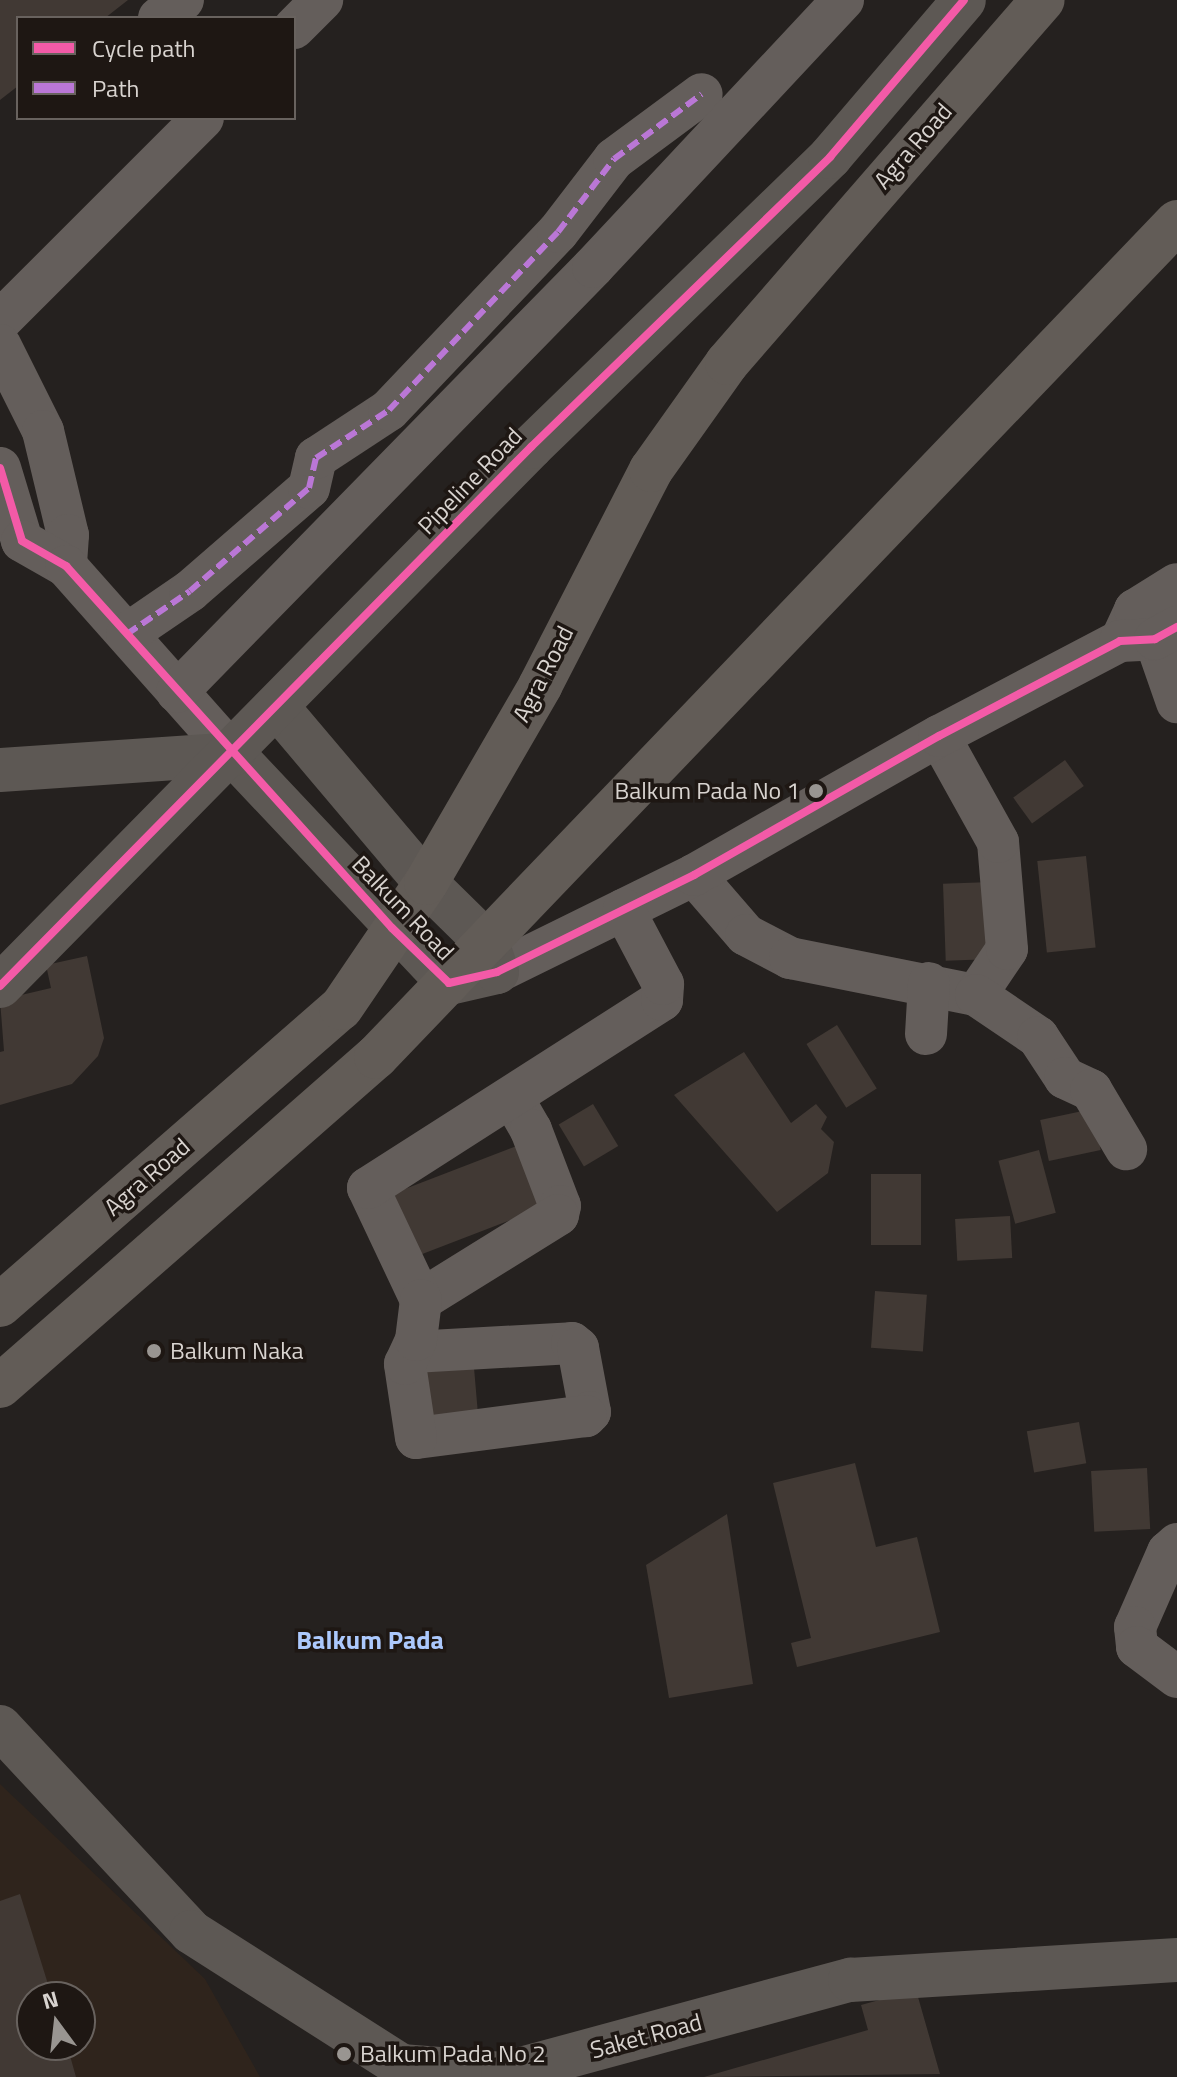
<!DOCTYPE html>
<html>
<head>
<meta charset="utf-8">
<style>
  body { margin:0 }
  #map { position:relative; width:1177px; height:2077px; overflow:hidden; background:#25211f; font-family:"Titillium Web",sans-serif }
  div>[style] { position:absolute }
  .built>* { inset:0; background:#2f241c }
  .building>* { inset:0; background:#413934; transform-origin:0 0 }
  .street>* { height:42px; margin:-21px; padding:0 21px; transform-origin:21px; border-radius:21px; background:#645e5b }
  .secondary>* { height:44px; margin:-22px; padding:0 22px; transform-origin:22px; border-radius:22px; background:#5d5854 }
  .highway>* { height:44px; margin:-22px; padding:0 22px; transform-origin:22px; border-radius:22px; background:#625c57 }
  .quiet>* { height:6px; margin-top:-3px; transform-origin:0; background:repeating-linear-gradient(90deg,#ba77d6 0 12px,transparent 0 18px) }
  .cycleway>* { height:8px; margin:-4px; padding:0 4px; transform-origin:4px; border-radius:4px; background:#f35aa7 }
  .dots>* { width:22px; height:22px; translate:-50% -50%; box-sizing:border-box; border:4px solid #1e1713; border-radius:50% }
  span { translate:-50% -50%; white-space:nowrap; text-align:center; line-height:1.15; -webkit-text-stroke:7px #1e1713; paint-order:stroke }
  .street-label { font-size:24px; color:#d8d3cf }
  .poi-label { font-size:24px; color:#d8d3cf }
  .right { translate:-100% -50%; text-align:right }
  .left { translate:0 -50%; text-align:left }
  .neighbourhood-label { font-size:26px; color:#acc9fd; font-weight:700 }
  .legend { position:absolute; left:16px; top:16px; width:280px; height:104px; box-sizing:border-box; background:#1e1713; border:2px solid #68625e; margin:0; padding:10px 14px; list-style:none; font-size:24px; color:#d8d3cf }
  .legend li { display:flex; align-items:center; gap:16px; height:40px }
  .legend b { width:40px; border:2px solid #68625e }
  .north { position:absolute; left:16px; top:1981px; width:80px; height:80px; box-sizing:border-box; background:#1e1713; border:2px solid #68625e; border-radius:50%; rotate:345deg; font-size:22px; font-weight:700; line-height:32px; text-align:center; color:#d8d3cf }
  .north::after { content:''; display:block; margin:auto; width:28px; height:36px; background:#999591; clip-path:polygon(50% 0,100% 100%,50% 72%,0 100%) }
</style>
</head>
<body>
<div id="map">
  <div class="built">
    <i style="clip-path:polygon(evenodd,0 1784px,205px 1979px,260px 2077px,0 2077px,0 1784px,32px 1997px,80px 1997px,80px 2045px,32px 2045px,32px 1997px)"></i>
  </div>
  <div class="building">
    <i style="clip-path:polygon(0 0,128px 0,105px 18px,18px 18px,18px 86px,0 100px)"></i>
    <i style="left:1065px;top:760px;width:32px;height:64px;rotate:54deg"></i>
    <i style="left:1086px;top:856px;width:92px;height:49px;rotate:84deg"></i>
    <i style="left:991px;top:882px;width:77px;height:48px;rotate:88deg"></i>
    <i style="clip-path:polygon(87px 956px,104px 1038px,98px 1056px,72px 1084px,0 1105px,0 1052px,4px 1051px,0 1000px,51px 988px,46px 965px)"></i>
    <i style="left:837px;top:1025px;width:75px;height:36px;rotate:58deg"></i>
    <i style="clip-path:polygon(744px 1052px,791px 1123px,816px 1104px,827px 1117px,821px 1129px,834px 1142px,828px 1173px,777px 1212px,674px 1095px)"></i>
    <i style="left:593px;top:1104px;width:49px;height:40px;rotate:59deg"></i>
    <i style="left:1092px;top:1109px;width:42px;height:53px;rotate:78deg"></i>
    <i style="left:522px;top:1144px;width:67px;height:152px;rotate:69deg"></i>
    <i style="left:1039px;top:1150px;width:65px;height:42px;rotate:75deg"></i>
    <i style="left:871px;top:1174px;width:50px;height:71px"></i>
    <i style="left:1010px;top:1216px;width:42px;height:55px;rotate:87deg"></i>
    <i style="left:875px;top:1291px;width:52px;height:57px;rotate:4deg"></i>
    <i style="clip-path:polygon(473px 1356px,479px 1426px,422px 1436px,419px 1364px)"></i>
    <i style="left:1079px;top:1422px;width:42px;height:53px;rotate:80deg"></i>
    <i style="clip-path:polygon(855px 1463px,876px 1547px,917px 1537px,940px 1632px,797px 1667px,791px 1643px,811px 1638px,773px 1483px)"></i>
    <i style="left:1147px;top:1468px;width:61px;height:56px;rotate:87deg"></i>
    <i style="clip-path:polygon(727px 1514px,753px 1684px,669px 1698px,646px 1565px)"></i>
    <i style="clip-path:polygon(20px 1894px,52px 1997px,32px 1997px,32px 2045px,67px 2045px,76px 2077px,0 2077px,0 1901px)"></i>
    <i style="clip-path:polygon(916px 1990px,940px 2074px,704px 2077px,868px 2030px,861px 2005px)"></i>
  </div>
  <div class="street">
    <i style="left:159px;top:18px;width:30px;rotate:-37deg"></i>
    <i style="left:294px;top:28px;width:40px;rotate:-45deg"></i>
    <i style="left:0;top:321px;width:287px;rotate:-45deg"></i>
    <i style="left:0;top:345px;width:96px;rotate:63.4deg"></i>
    <i style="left:43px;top:431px;width:107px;rotate:76.5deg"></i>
    <i style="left:68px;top:535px;width:31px;rotate:94deg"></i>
    <i style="left:0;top:468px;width:76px;rotate:73.2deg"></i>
    <i style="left:22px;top:541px;width:51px;rotate:29.6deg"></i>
    <i style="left:66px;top:566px;width:251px;rotate:48.4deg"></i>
    <i style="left:1135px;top:610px;width:35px;rotate:55deg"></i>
    <i style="left:1155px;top:639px;width:67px;rotate:70.8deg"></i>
    <i style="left:127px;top:634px;width:76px;rotate:-34.3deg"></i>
    <i style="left:190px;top:591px;width:157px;rotate:-40.9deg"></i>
    <i style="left:309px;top:488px;width:31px;rotate:-77deg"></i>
    <i style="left:316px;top:458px;width:87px;rotate:-33.3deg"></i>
    <i style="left:389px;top:410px;width:245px;rotate:-46.5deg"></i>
    <i style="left:558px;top:232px;width:92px;rotate:-52.5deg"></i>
    <i style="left:614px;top:159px;width:109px;rotate:-36.5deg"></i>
    <i style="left:1123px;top:636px;width:29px;rotate:-65deg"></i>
    <i style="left:1135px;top:610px;width:49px;rotate:-31.8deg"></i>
    <i style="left:177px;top:692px;width:595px;rotate:-45.61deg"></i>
    <i style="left:593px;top:267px;width:366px;rotate:-46.9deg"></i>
    <i style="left:694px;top:875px;width:79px;rotate:49.1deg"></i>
    <i style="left:746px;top:935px;width:50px;rotate:27.6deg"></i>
    <i style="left:790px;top:958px;width:190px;rotate:11.3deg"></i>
    <i style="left:976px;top:995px;width:55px;rotate:-56deg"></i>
    <i style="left:1007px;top:949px;width:107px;rotate:-94.8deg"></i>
    <i style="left:998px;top:842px;width:121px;rotate:-119.1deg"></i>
    <i style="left:497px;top:972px;width:220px;rotate:-26.2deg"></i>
    <i style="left:694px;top:875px;width:282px;rotate:-29.6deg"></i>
    <i style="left:939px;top:736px;width:204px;rotate:-27.7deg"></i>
    <i style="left:1120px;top:641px;width:35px;rotate:-3deg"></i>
    <i style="left:1155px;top:639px;width:25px;rotate:-29deg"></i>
    <i style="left:976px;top:995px;width:75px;rotate:34.1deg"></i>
    <i style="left:1038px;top:1037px;width:49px;rotate:56.6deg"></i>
    <i style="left:1065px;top:1078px;width:29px;rotate:25deg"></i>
    <i style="left:1091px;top:1090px;width:69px;rotate:59.3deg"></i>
    <i style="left:926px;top:1034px;width:51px;rotate:-86.6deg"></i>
    <i style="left:512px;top:1097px;width:38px;rotate:60deg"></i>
    <i style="left:531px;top:1130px;width:81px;rotate:69.1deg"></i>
    <i style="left:560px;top:1206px;width:9px;rotate:103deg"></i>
    <i style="left:558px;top:1215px;width:161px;rotate:148.2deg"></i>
    <i style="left:421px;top:1300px;width:124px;rotate:-115.3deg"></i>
    <i style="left:368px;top:1188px;width:349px;rotate:-32.6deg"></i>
    <i style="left:662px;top:1000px;width:16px;rotate:-86deg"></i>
    <i style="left:663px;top:984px;width:84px;rotate:-117.8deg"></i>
    <i style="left:413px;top:1352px;width:159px;rotate:-3.2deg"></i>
    <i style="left:572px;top:1343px;width:8px;rotate:40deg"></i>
    <i style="left:578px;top:1348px;width:65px;rotate:79.4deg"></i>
    <i style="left:590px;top:1412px;width:6px;rotate:135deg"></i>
    <i style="left:586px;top:1416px;width:171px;rotate:172.6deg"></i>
    <i style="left:416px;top:1438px;width:75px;rotate:-98.5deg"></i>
    <i style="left:405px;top:1364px;width:26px;rotate:-65deg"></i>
    <i style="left:416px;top:1340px;width:40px;rotate:-82.9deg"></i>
    <i style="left:1177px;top:1544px;width:12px;rotate:138deg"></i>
    <i style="left:1168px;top:1552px;width:82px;rotate:113.7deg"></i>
    <i style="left:1135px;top:1627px;width:20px;rotate:84deg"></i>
    <i style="left:1137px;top:1647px;width:50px;rotate:36.9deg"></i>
  </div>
  <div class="secondary">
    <i style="left:233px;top:754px;width:315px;rotate:46.7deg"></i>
    <i style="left:449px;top:983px;width:49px;rotate:-12.9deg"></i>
    <i style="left:497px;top:972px;width:31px;rotate:-109deg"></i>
    <i style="left:487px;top:943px;width:86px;rotate:-135.5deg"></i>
    <i style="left:426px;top:883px;width:229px;rotate:-130.2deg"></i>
    <i style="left:0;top:770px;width:234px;rotate:-3.9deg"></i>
    <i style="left:0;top:986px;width:757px;rotate:-45.43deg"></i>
    <i style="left:531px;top:447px;width:417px;rotate:-44.1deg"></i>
    <i style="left:830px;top:157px;width:206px;rotate:-49.5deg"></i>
    <i style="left:0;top:1727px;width:280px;rotate:47deg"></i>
    <i style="left:191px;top:1932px;width:249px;rotate:32.5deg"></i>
    <i style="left:401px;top:2066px;width:102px;rotate:4.5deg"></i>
    <i style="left:503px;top:2074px;width:360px;rotate:-15.2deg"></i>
    <i style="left:850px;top:1980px;width:328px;rotate:-3.5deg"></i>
  </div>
  <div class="highway">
    <i style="left:0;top:1305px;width:452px;rotate:-41.1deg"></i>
    <i style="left:341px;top:1008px;width:151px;rotate:-55.8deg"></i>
    <i style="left:426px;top:883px;width:228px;rotate:-59.9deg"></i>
    <i style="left:540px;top:686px;width:243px;rotate:-62.8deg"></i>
    <i style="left:651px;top:470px;width:131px;rotate:-54.6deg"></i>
    <i style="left:727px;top:363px;width:481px;rotate:-49deg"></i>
    <i style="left:0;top:1386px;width:500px;rotate:-41.2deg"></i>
    <i style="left:376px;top:1057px;width:1157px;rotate:-46.19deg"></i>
  </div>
  <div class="quiet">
    <i style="left:127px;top:634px;width:76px;rotate:-34.3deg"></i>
    <i style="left:190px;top:591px;width:157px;rotate:-40.9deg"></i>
    <i style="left:309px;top:488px;width:31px;rotate:-77deg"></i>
    <i style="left:316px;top:458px;width:87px;rotate:-33.3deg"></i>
    <i style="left:389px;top:410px;width:245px;rotate:-46.5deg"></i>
    <i style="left:558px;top:232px;width:92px;rotate:-52.5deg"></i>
    <i style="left:614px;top:159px;width:109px;rotate:-36.5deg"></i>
  </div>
  <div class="cycleway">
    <i style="left:0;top:468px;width:76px;rotate:73.2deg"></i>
    <i style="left:22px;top:541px;width:51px;rotate:29.6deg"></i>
    <i style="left:66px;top:566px;width:487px;rotate:48deg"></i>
    <i style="left:392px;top:928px;width:79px;rotate:44deg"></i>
    <i style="left:449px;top:983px;width:49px;rotate:-12.9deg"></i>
    <i style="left:497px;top:972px;width:220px;rotate:-26.2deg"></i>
    <i style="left:694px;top:875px;width:282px;rotate:-29.6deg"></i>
    <i style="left:939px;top:736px;width:204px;rotate:-27.7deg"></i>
    <i style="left:1120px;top:641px;width:35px;rotate:-3deg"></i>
    <i style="left:1155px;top:639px;width:25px;rotate:-29deg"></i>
    <i style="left:0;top:986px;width:757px;rotate:-45.43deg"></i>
    <i style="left:531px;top:447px;width:417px;rotate:-44.1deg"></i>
    <i style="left:830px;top:157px;width:206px;rotate:-49.5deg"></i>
  </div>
  <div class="dots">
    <i style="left:816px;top:791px;background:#999591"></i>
    <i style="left:154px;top:1351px;background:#999591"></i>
    <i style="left:344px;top:2054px;background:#999591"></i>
  </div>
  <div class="street-label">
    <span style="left:913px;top:146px;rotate:-49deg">Agra Road</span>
    <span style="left:470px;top:481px;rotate:-46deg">Pipeline Road</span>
    <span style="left:543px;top:674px;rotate:-63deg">Agra Road</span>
    <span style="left:403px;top:908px;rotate:46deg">Balkum Road</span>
    <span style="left:147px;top:1177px;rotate:-41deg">Agra Road</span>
    <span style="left:646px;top:2036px;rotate:-15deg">Saket Road</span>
  </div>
  <div class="poi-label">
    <span class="right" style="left:800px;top:791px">Balkum Pada No 1</span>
    <span class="left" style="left:170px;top:1351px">Balkum Naka</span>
    <span class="left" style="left:360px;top:2054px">Balkum Pada No 2</span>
  </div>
  <div class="neighbourhood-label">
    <span style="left:370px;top:1640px">Balkum Pada</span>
  </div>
  <ul class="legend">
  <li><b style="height:10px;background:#f35aa7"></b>Cycle path</li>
  <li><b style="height:10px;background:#ba77d6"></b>Path</li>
  </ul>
  <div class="north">N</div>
</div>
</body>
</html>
